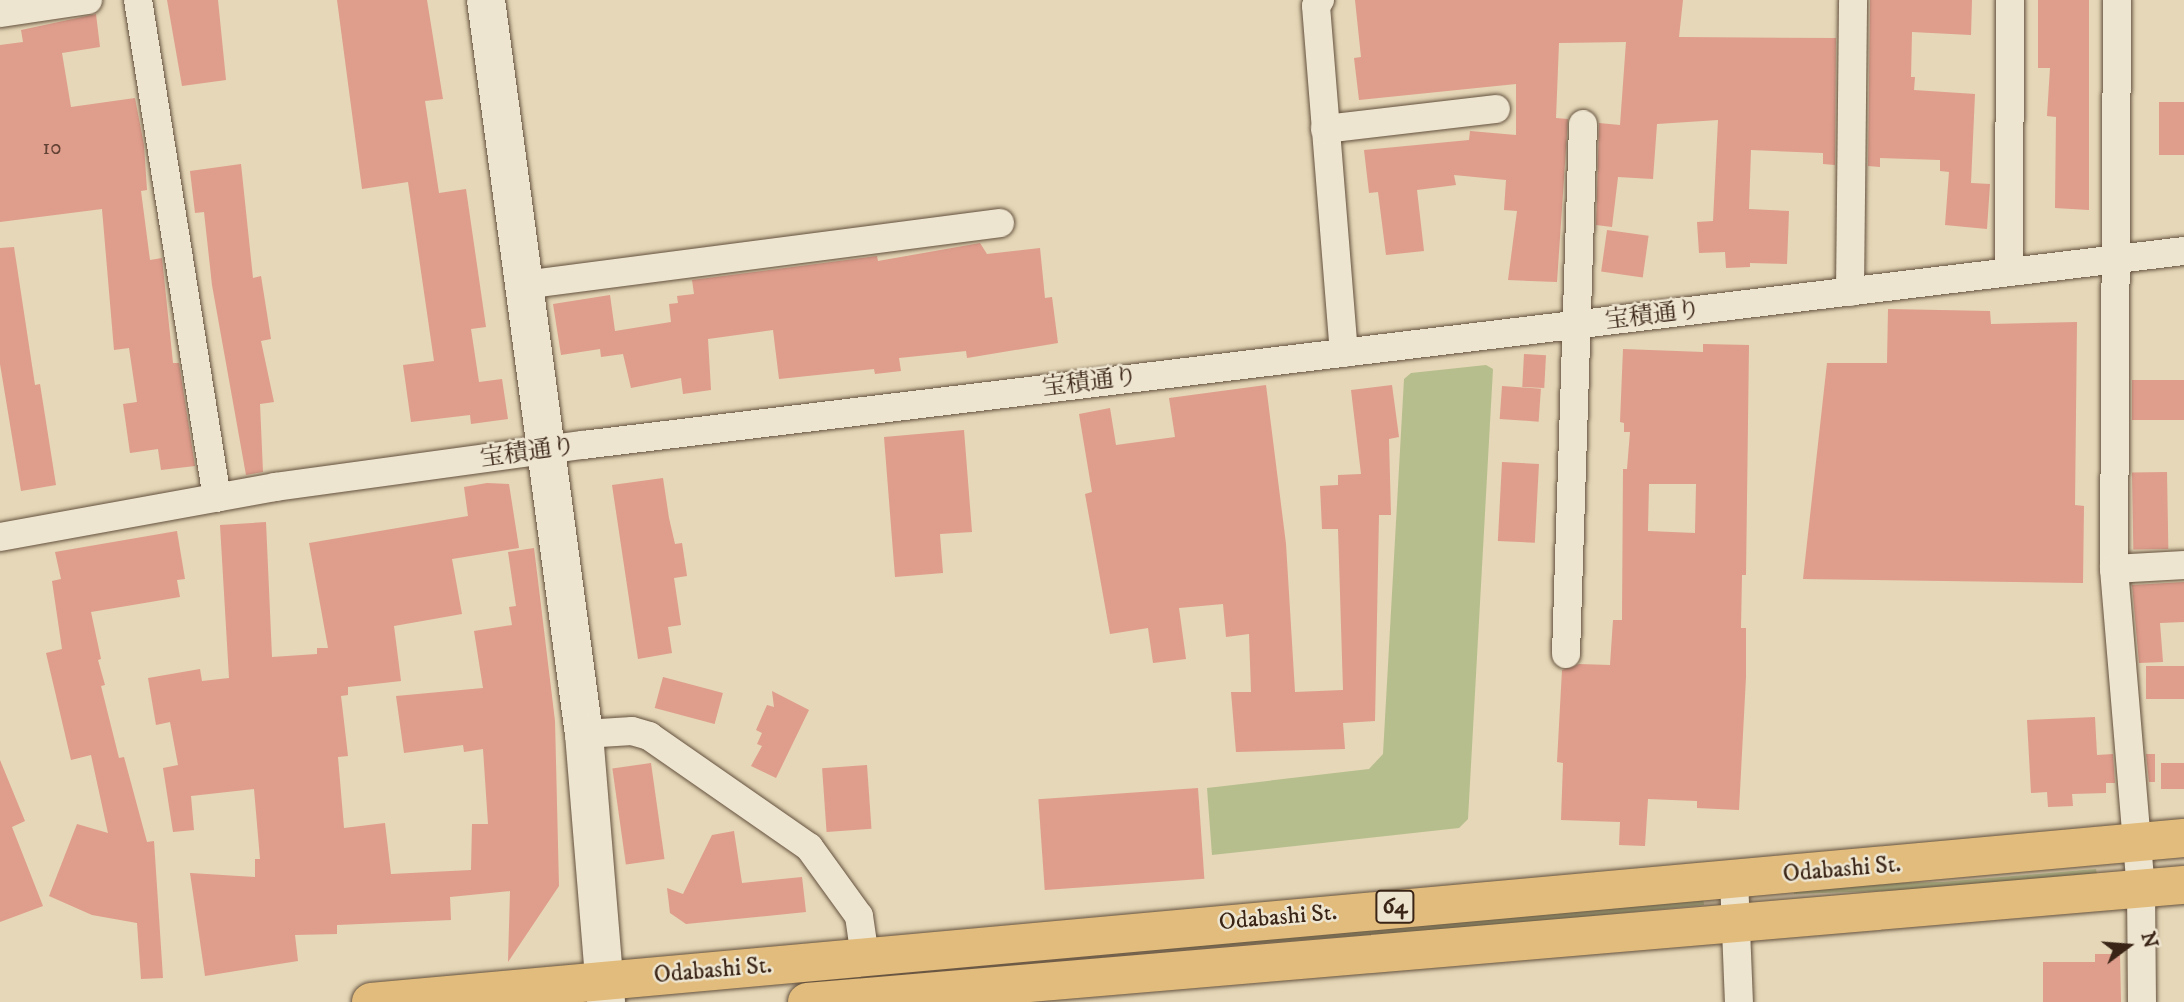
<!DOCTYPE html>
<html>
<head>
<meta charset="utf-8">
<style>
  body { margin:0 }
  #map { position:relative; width:2184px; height:1002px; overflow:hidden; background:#e5d7b7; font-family:"IM FELL DW Pica","Noto Serif JP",serif }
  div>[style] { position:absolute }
  .green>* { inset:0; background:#b7be8d }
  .building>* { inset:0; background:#df9d8c; transform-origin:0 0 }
  .roads { filter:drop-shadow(0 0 2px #64513e) drop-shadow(0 0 2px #64513e) }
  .street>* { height:28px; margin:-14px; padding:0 14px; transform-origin:14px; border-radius:14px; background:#eee5d0 }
  .secondary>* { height:38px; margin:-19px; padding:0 19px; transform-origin:19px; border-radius:19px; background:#eee5d0 }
  .primary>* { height:38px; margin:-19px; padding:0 19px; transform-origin:19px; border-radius:19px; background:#e2bc7c }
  span { translate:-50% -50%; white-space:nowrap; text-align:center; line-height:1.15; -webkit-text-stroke:5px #eee5d0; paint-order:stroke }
  .number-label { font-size:21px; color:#624234 }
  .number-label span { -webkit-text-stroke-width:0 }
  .shield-label span { padding:2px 5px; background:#eee5d0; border:2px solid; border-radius:5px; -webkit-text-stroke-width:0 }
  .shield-label { font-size:23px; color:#392416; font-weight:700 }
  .street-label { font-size:24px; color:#392416 }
  .north { position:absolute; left:2093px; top:911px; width:70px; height:70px; -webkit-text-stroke:5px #eee5d0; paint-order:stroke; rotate:74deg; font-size:19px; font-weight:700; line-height:28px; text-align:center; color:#392416 }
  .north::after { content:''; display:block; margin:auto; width:24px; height:32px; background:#392416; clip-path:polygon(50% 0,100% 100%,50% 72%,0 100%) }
</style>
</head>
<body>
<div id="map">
  <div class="green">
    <i style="clip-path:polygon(1486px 365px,1493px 369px,1468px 819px,1459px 828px,1212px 855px,1207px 788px,1369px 769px,1383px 754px,1404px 379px,1411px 373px)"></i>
    <i style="clip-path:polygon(2096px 869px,2097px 874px,1939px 889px,1794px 894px,1794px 890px,1835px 884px,1942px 882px)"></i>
    <i style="clip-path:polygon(1703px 897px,1704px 905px,1502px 925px,1020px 961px)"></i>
  </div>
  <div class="building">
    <i style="clip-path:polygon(167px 0,218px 0,226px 80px,182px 86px)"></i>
    <i style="clip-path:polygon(337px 0,427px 0,443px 99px,425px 101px,439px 193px,466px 189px,486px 327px,471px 329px,479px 382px,502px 379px,508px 419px,471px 424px,470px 415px,411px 422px,403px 365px,434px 361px,408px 182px,362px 189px)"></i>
    <i style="clip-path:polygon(1355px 0,1683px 0,1679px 37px,1836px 38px,1835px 165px,1823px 164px,1823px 153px,1751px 150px,1749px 209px,1789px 211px,1787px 264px,1750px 263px,1750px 267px,1726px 268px,1725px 252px,1699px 253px,1697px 222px,1713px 221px,1718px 120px,1657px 124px,1653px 179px,1618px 177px,1612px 227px,1596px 225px,1599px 123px,1620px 125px,1626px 42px,1559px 43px,1556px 118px,1568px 119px,1557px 282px,1508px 280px,1517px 211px,1504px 210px,1506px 180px,1454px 175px,1456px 185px,1417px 190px,1424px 251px,1386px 255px,1378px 192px,1369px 193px,1364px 150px,1469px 140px,1470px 131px,1516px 135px,1516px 84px,1359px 100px,1354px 58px,1361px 57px)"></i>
    <i style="clip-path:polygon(1870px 0,1972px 0,1971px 35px,1912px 32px,1911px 77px,1915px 77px,1914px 90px,1975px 94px,1971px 183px,1990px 184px,1987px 229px,1945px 225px,1949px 172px,1940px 171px,1940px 160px,1880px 158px,1880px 167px,1868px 166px)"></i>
    <i style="clip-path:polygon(2038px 0,2089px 0,2089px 210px,2055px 208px,2056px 117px,2047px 116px,2050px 68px,2038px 68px)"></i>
    <i style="clip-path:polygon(96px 14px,100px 47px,62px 53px,71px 107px,135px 98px,144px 145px,147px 190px,141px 191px,150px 260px,162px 258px,173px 363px,179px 363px,195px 466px,161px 470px,158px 449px,130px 453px,123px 404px,137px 402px,129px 348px,114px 350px,102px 209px,0 222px,0 45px,23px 42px,21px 30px)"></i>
    <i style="left:2159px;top:102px;width:25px;height:53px"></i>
    <i style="clip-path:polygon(241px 164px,253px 278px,261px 276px,271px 339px,261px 341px,274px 402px,260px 404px,263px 472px,246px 475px,212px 285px,204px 212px,195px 213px,190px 171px)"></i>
    <i style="left:1607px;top:230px;width:42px;height:42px;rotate:8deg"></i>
    <i style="clip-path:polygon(980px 243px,987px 254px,1040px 248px,1045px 298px,1052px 297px,1058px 343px,967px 358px,966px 351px,899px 358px,901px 371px,875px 374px,874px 369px,779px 379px,773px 330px,708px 339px,711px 390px,683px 394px,681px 378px,631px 388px,623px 354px,601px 357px,600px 349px,561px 355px,553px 304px,610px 295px,615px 331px,671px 322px,669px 304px,678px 303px,677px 296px,694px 294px,692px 280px,877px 256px,878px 261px)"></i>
    <i style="clip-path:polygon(14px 247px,35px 385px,40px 384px,56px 485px,21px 491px,0 364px,0 248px)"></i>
    <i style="clip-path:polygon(1888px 309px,1990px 311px,1991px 324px,2077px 322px,2075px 505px,2084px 506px,2083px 583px,1803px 579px,1827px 363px,1887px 363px)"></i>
    <i style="clip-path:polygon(evenodd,1703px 344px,1749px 345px,1746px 575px,1742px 575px,1741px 628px,1746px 628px,1746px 677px,1739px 810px,1697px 808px,1697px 801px,1648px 799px,1645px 846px,1619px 845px,1620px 822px,1561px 820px,1563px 763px,1557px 762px,1562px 670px,1579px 664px,1610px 665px,1613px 620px,1622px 620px,1623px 469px,1627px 469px,1630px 432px,1624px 432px,1624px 423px,1620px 422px,1623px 349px,1703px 352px,1703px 344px,1649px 484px,1696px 484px,1695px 533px,1648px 531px,1649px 484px)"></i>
    <i style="left:1524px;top:354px;width:22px;height:33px;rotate:3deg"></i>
    <i style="left:2132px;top:380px;width:52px;height:40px"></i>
    <i style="clip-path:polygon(1266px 385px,1286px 544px,1295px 692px,1343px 690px,1338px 529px,1322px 529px,1320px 486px,1338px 485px,1338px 475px,1361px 474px,1351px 390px,1392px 385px,1399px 437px,1389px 439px,1391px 515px,1379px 515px,1375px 721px,1343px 723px,1345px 749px,1236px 752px,1231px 692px,1251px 692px,1249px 634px,1226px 637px,1223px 604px,1179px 608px,1186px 659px,1153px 663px,1148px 628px,1110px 634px,1085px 494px,1092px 492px,1079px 414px,1110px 408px,1116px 445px,1175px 437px,1169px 398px)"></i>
    <i style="left:1502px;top:386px;width:39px;height:33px;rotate:4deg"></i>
    <i style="clip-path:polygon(964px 430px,972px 532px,940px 534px,943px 573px,895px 577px,884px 437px)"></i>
    <i style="left:1502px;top:462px;width:37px;height:79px;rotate:3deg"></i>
    <i style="left:2167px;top:472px;width:77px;height:35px;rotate:89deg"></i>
    <i style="clip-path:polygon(663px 478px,669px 518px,675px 544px,682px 543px,687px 576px,674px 578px,681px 625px,668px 627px,672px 653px,638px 659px,612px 485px)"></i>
    <i style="clip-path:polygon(487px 483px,509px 484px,519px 548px,452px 559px,462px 614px,394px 626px,401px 681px,348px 687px,348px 695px,341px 696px,348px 756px,338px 757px,344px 828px,385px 823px,391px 874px,471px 870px,472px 824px,488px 824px,483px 749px,464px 752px,463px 745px,404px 753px,396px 696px,483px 688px,474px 631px,512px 625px,509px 607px,516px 606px,508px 552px,534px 548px,555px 721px,559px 886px,508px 962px,510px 891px,450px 897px,451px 920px,337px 925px,337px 934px,295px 935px,298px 961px,205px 976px,190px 873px,255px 877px,255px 859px,260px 859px,254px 789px,191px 796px,194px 830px,173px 832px,163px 768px,178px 765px,170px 722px,156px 725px,148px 678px,200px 669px,202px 681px,229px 678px,220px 525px,266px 522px,272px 657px,317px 654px,317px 648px,328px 648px,309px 543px,468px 516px,464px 487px)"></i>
    <i style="clip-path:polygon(177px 531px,185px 579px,177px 580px,180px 597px,91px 612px,101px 659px,98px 660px,105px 685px,101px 686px,119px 758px,124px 757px,147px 842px,154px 841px,163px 978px,141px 979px,137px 923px,92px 915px,49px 896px,77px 824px,108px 833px,91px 755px,71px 760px,46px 653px,62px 649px,52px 581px,61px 579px,55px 552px)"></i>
    <i style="clip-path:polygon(2184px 582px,2184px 622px,2160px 623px,2163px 662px,2139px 663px,2132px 585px)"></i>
    <i style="left:2184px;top:666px;width:33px;height:38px;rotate:90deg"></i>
    <i style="left:663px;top:677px;width:62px;height:32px;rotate:15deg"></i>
    <i style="clip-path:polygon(772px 691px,809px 710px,776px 778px,751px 766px,762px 746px,757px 744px,762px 733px,756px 730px,767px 705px,774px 707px)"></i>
    <i style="clip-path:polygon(2095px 717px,2097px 755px,2113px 754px,2115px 783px,2106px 783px,2106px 793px,2072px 794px,2073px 806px,2048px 807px,2047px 792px,2031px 793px,2027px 720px)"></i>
    <i style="clip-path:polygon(2146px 754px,2155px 754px,2155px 782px,2149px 782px)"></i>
    <i style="clip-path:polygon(0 760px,25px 821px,12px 827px,43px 906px,0 922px)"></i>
    <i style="left:651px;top:763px;width:97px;height:39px;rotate:82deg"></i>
    <i style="left:2184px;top:763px;width:26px;height:23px;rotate:90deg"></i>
    <i style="left:867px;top:765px;width:64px;height:45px;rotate:86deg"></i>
    <i style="left:1198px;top:788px;width:91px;height:160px;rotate:86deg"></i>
    <i style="clip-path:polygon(734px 831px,742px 883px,802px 877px,806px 912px,686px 924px,670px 913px,667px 888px,683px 894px,712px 835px)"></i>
    <i style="clip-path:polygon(2095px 954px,2120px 954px,2121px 1002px,2043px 1002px,2043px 962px,2095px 962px)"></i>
  </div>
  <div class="roads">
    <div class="street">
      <i style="left:138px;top:0;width:504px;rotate:80.99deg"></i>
      <i style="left:1320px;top:0;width:7px;rotate:124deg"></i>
      <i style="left:1316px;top:6px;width:348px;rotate:85.4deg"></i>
      <i style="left:2117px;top:0;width:569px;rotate:90.3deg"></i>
      <i style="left:2114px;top:569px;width:321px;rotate:85.2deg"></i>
      <i style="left:2141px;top:889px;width:113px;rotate:89.5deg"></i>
      <i style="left:0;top:13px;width:89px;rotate:-8.4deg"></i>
      <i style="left:1325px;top:129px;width:172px;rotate:-6.7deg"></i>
      <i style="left:2009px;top:272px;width:272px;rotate:-89.8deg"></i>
      <i style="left:523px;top:285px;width:481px;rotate:-7.4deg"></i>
      <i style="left:1850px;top:292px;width:292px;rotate:-89.4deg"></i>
      <i style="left:0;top:537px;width:280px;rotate:-10.3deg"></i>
      <i style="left:275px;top:487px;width:311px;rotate:-7.8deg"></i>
      <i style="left:583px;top:445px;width:1613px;rotate:-6.91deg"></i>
      <i style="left:2114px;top:569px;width:70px;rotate:-3.3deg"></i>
      <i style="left:1566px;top:654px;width:530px;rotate:-88.16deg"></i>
      <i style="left:584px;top:734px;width:48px;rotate:-3.6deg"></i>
      <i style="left:632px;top:731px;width:18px;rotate:16deg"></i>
      <i style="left:649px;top:736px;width:195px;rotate:34.8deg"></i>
      <i style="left:809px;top:847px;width:85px;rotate:54.1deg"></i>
      <i style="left:859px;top:916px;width:41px;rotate:81.7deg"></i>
      <i style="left:1734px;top:879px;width:123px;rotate:87.7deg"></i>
    </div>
    <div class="secondary">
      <i style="left:486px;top:0;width:741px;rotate:82.4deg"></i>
      <i style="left:584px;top:734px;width:269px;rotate:85.3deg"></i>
    </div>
    <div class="primary">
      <i style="left:371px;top:1002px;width:1820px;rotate:-5.17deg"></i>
      <i style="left:807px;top:1002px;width:1382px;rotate:-4.86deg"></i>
    </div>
  </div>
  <div class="number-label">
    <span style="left:52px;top:148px">10</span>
  </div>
  <div class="shield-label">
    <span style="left:1395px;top:907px">64</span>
  </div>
  <div class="street-label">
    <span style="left:1653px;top:316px;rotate:-7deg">宝積通り</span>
    <span style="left:1090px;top:383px;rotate:-7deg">宝積通り</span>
    <span style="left:528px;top:453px;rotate:-8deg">宝積通り</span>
    <span style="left:1842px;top:870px;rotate:-5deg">Odabashi St.</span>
    <span style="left:1278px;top:918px;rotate:-5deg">Odabashi St.</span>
    <span style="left:713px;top:971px;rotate:-5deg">Odabashi St.</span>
  </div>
  <div class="north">N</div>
</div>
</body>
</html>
